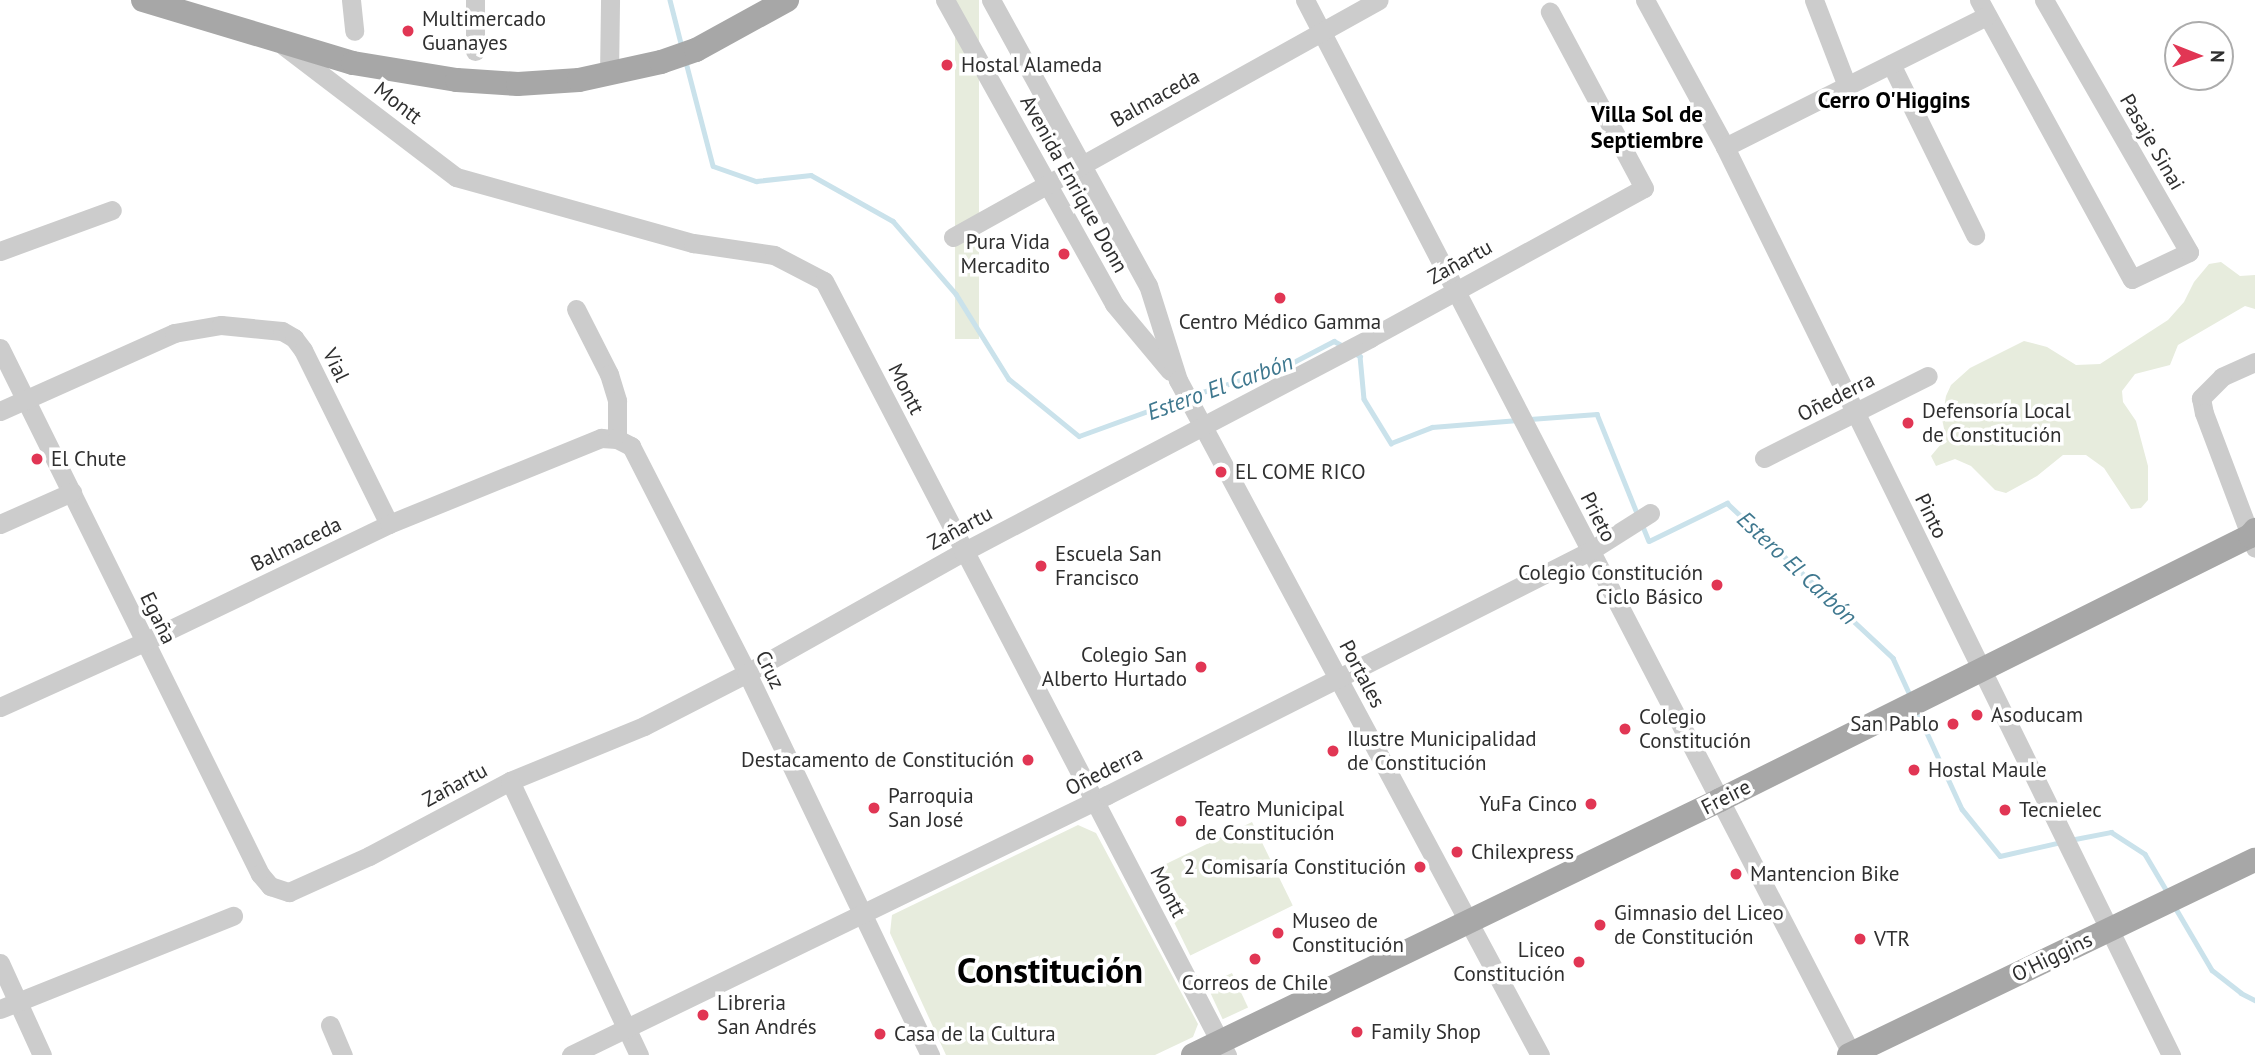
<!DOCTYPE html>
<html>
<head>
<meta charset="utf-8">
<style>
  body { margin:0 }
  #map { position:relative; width:2255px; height:1055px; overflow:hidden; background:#fff; font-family:"PT Sans",sans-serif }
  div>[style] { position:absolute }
  .green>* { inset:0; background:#e7ecdd; transform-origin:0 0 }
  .stream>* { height:4.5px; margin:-2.25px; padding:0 2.25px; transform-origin:2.25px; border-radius:2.25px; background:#cae2eb }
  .minor>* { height:19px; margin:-9.5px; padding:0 9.5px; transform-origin:9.5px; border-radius:9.5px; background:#ccc }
  .major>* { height:24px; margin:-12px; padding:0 12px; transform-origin:12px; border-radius:12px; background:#a7a7a7 }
  .dots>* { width:19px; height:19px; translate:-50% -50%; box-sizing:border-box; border:4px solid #fff; border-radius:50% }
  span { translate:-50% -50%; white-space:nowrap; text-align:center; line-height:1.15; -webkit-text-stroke:7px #fff; paint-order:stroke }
  .poi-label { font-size:21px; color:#2f2f2f }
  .left { translate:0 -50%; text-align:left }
  .right { translate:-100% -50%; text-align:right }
  .street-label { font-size:21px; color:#2f2f2f }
  .neighbourhood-label { font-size:23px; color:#000; font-weight:700 }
  .water-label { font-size:23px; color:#3f788f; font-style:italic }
  .town-label { font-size:35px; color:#000; font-weight:700 }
  .north { position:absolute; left:2164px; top:21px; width:70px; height:70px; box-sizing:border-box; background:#fff; border:2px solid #acacac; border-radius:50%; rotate:91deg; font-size:19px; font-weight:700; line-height:28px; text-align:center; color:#2f2f2f }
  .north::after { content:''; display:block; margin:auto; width:24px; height:32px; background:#e13654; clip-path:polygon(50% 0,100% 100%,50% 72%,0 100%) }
</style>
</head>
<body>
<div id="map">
  <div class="green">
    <i style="left:955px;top:0;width:24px;height:339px"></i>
    <i style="clip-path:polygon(2221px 262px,2240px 276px,2255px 275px,2255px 309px,2245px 306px,2178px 345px,2170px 365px,2135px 374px,2122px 391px,2123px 402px,2136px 421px,2148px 466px,2148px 500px,2141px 508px,2131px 509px,2104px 468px,2086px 455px,2063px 455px,2037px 476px,2006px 493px,1995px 490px,1971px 466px,1955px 459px,1936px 466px,1931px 456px,1946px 438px,1942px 419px,1946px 396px,1951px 385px,1970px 368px,2024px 341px,2047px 347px,2076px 365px,2100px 364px,2168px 320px,2184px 302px,2194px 282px,2209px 264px)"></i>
    <i style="left:1252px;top:822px;width:93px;height:114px;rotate:64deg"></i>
    <i style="clip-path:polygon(1078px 825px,1096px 833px,1198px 1024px,1193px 1037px,1155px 1055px,946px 1055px,890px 933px,892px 915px)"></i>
    <i style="left:1232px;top:973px;width:38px;height:28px;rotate:65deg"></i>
  </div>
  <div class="stream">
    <i style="left:670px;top:0;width:49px;rotate:75.7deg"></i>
    <i style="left:686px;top:62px;width:107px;rotate:75.4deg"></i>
    <i style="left:713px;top:166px;width:46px;rotate:19.2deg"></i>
    <i style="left:756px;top:181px;width:55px;rotate:-6.2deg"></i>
    <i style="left:811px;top:175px;width:94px;rotate:29.3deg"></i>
    <i style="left:893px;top:221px;width:96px;rotate:49.2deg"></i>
    <i style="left:956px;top:294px;width:100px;rotate:58.1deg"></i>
    <i style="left:1009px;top:379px;width:90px;rotate:39.2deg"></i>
    <i style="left:1079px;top:436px;width:109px;rotate:-19.9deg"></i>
    <i style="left:1354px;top:353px;width:7px;rotate:27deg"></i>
    <i style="left:1360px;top:356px;width:43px;rotate:84.7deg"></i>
    <i style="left:1364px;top:399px;width:52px;rotate:58.5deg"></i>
    <i style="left:1391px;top:443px;width:44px;rotate:-21.3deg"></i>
    <i style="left:1432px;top:427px;width:86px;rotate:-4.7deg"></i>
    <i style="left:1193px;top:395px;width:97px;rotate:-17.3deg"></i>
    <i style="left:1286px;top:366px;width:54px;rotate:-27.5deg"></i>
    <i style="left:1334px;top:341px;width:10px;rotate:29deg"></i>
    <i style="left:1530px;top:419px;width:67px;rotate:-4.3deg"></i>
    <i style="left:1597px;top:414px;width:107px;rotate:68deg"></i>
    <i style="left:1642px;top:524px;width:18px;rotate:68deg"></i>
    <i style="left:1649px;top:541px;width:87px;rotate:-26deg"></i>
    <i style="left:1727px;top:503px;width:227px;rotate:43deg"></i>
    <i style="left:1893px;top:658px;width:41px;rotate:65.3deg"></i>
    <i style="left:1916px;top:709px;width:110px;rotate:65.3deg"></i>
    <i style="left:1962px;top:809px;width:60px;rotate:51deg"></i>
    <i style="left:2000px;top:856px;width:63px;rotate:-12.9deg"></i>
    <i style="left:2070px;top:840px;width:42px;rotate:-11deg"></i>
    <i style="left:2111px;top:832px;width:40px;rotate:32.9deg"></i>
    <i style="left:2145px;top:854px;width:45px;rotate:59.5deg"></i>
    <i style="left:2175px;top:907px;width:73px;rotate:59.6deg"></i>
    <i style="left:2212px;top:970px;width:37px;rotate:38deg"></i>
    <i style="left:2241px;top:993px;width:16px;rotate:27deg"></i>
  </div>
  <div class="minor">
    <i style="left:351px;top:0;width:31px;rotate:84deg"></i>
    <i style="left:945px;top:0;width:348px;rotate:60.9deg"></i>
    <i style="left:1114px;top:304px;width:87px;rotate:50.1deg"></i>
    <i style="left:991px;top:0;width:325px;rotate:61.2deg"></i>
    <i style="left:1148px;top:285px;width:100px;rotate:72.5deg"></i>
    <i style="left:1178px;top:380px;width:766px;rotate:61.8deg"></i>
    <i style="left:1305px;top:0;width:1188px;rotate:62.59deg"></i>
    <i style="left:1645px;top:0;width:167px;rotate:61.4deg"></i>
    <i style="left:1725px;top:147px;width:1012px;rotate:63.84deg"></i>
    <i style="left:1814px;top:0;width:92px;rotate:69deg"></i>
    <i style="left:1979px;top:0;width:318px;rotate:61.3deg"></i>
    <i style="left:2132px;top:279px;width:63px;rotate:-25.3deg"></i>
    <i style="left:2189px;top:252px;width:291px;rotate:-119.9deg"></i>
    <i style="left:284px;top:46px;width:216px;rotate:37.3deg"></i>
    <i style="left:456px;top:177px;width:246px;rotate:15.6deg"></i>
    <i style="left:693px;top:243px;width:82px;rotate:8.4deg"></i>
    <i style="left:774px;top:255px;width:56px;rotate:27.5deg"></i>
    <i style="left:824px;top:281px;width:873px;rotate:62.5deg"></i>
    <i style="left:475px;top:51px;width:51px;rotate:-90deg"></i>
    <i style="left:1891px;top:64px;width:191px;rotate:63.8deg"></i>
    <i style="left:609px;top:75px;width:75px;rotate:-89.2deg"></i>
    <i style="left:1725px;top:147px;width:293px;rotate:-26.6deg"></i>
    <i style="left:953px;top:237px;width:487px;rotate:-29.1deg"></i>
    <i style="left:0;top:251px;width:119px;rotate:-20.1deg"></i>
    <i style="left:576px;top:309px;width:73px;rotate:63.1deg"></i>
    <i style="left:609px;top:374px;width:28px;rotate:73deg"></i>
    <i style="left:617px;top:401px;width:38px;rotate:90deg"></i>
    <i style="left:0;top:348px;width:587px;rotate:63.7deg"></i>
    <i style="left:260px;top:874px;width:16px;rotate:50deg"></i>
    <i style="left:270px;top:886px;width:20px;rotate:18deg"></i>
    <i style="left:289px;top:892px;width:88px;rotate:-24.2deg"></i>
    <i style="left:369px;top:856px;width:160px;rotate:-28deg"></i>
    <i style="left:510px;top:781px;width:145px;rotate:-22.3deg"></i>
    <i style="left:644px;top:726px;width:116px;rotate:-27.2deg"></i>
    <i style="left:747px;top:673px;width:248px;rotate:-29.3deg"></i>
    <i style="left:963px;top:552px;width:460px;rotate:-27.7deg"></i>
    <i style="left:1370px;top:338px;width:312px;rotate:-28.7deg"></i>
    <i style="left:1644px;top:188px;width:200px;rotate:-118.1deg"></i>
    <i style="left:2255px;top:362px;width:36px;rotate:156deg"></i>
    <i style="left:2222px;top:377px;width:30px;rotate:135deg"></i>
    <i style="left:2201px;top:398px;width:15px;rotate:79deg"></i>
    <i style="left:2204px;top:413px;width:144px;rotate:69.3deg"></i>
    <i style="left:0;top:411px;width:191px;rotate:-24.1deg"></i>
    <i style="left:174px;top:333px;width:48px;rotate:-9.7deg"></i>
    <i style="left:221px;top:325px;width:61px;rotate:5.6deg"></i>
    <i style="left:282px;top:331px;width:14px;rotate:30deg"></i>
    <i style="left:294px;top:338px;width:15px;rotate:53deg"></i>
    <i style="left:303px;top:350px;width:194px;rotate:63.7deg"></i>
    <i style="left:1764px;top:458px;width:183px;rotate:-26.6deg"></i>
    <i style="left:0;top:524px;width:79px;rotate:-24deg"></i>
    <i style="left:0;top:707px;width:158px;rotate:-24.3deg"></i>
    <i style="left:144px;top:642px;width:272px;rotate:-25.7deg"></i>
    <i style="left:389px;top:524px;width:229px;rotate:-22.1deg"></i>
    <i style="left:601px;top:438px;width:16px;rotate:4deg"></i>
    <i style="left:617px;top:439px;width:16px;rotate:27deg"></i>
    <i style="left:631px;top:446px;width:255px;rotate:62.9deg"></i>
    <i style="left:747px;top:673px;width:424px;rotate:64.4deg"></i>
    <i style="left:510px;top:781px;width:303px;rotate:64.8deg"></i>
    <i style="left:0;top:963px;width:101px;rotate:65.5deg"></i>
    <i style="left:0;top:1009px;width:251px;rotate:-21.8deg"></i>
    <i style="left:330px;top:1025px;width:33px;rotate:67deg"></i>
    <i style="left:571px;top:1055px;width:596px;rotate:-25.88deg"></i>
    <i style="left:1107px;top:795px;width:541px;rotate:-26.8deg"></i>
    <i style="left:1590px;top:551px;width:71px;rotate:-32.3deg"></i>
  </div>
  <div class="major">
    <i style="left:143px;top:0;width:219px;rotate:16.7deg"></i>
    <i style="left:353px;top:63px;width:105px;rotate:9.3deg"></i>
    <i style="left:457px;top:80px;width:61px;rotate:3.8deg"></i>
    <i style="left:518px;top:84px;width:61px;rotate:-3.8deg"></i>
    <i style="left:579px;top:80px;width:84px;rotate:-12.4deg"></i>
    <i style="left:661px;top:62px;width:37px;rotate:-19deg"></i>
    <i style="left:696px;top:50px;width:104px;rotate:-28.8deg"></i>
    <i style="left:1193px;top:1055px;width:585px;rotate:-25.82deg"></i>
    <i style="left:1720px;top:800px;width:592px;rotate:-26.48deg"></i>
    <i style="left:2250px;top:536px;width:8px;rotate:-50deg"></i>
    <i style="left:1849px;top:1055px;width:450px;rotate:-25.7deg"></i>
  </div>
  <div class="dots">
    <i style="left:408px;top:31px;background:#e13654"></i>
    <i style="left:947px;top:65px;background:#e13654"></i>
    <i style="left:1064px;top:254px;background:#e13654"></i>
    <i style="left:1280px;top:298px;background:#e13654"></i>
    <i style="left:1908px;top:423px;background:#e13654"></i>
    <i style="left:37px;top:459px;background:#e13654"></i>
    <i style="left:1221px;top:472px;background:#e13654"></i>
    <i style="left:1041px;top:566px;background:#e13654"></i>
    <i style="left:1717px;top:585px;background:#e13654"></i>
    <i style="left:1201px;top:667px;background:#e13654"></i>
    <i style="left:1977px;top:715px;background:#e13654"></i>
    <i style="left:1953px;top:724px;background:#e13654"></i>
    <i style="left:1625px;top:729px;background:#e13654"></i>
    <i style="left:1333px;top:751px;background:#e13654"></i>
    <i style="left:1028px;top:760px;background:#e13654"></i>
    <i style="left:1914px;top:770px;background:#e13654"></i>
    <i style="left:1591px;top:804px;background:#e13654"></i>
    <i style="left:874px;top:808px;background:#e13654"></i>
    <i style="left:2005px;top:810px;background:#e13654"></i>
    <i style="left:1181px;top:821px;background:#e13654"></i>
    <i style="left:1457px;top:852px;background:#e13654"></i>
    <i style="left:1420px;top:867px;background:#e13654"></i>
    <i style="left:1736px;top:874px;background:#e13654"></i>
    <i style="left:1600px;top:925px;background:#e13654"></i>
    <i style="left:1278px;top:933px;background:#e13654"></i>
    <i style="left:1860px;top:939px;background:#e13654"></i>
    <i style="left:1255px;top:959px;background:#e13654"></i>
    <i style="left:1579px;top:962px;background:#e13654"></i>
    <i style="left:703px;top:1015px;background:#e13654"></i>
    <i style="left:1357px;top:1032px;background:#e13654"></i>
    <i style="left:880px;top:1034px;background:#e13654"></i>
  </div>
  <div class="poi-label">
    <span class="left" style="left:422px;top:31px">Multimercado<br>Guanayes</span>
    <span class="left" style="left:961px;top:65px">Hostal Alameda</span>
    <span class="right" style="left:1050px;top:254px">Pura Vida<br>Mercadito</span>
    <span style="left:1280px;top:322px">Centro Médico Gamma</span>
    <span class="left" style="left:1922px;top:423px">Defensoría Local<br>de Constitución</span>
    <span class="left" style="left:51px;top:459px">El Chute</span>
    <span class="left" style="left:1235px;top:472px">EL COME RICO</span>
    <span class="left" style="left:1055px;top:566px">Escuela San<br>Francisco</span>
    <span class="right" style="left:1703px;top:585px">Colegio Constitución<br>Ciclo Básico</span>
    <span class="right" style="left:1187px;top:667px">Colegio San<br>Alberto Hurtado</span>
    <span class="left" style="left:1991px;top:715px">Asoducam</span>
    <span class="left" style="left:1639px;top:729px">Colegio<br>Constitución</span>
    <span class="right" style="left:1939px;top:724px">San Pablo</span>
    <span class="left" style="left:1347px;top:751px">Ilustre Municipalidad<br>de Constitución</span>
    <span class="right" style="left:1014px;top:760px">Destacamento de Constitución</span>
    <span class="left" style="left:1928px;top:770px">Hostal Maule</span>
    <span class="left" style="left:888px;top:808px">Parroquia<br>San José</span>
    <span class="right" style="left:1577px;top:804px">YuFa Cinco</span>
    <span class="left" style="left:1195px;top:821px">Teatro Municipal<br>de Constitución</span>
    <span class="left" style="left:2019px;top:810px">Tecnielec</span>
    <span class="left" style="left:1471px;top:852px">Chilexpress</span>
    <span class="right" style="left:1406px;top:867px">2 Comisaría Constitución</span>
    <span class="left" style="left:1750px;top:874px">Mantencion Bike</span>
    <span class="left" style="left:1614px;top:925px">Gimnasio del Liceo<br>de Constitución</span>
    <span class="left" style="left:1292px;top:933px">Museo de<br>Constitución</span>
    <span class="left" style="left:1874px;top:939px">VTR</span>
    <span class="right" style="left:1565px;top:962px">Liceo<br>Constitución</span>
    <span style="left:1255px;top:983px">Correos de Chile</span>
    <span class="left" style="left:717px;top:1015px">Libreria<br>San Andrés</span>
    <span class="left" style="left:1371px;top:1032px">Family Shop</span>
    <span class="left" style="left:894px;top:1034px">Casa de la Cultura</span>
  </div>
  <div class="street-label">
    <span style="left:1155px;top:98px;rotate:-29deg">Balmaceda</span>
    <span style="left:398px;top:103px;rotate:38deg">Montt</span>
    <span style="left:2152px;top:142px;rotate:60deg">Pasaje Sinai</span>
    <span style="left:1074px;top:184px;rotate:61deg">Avenida Enrique Donn</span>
    <span style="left:1460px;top:262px;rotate:-29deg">Zañartu</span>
    <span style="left:336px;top:365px;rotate:64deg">Vial</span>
    <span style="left:906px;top:389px;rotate:63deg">Montt</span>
    <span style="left:1836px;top:397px;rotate:-27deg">Oñederra</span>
    <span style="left:1931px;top:516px;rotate:64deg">Pinto</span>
    <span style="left:1598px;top:517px;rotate:63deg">Prieto</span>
    <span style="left:960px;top:528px;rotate:-28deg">Zañartu</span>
    <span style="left:296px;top:544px;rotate:-26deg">Balmaceda</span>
    <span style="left:158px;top:618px;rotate:64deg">Egaña</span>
    <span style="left:770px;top:670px;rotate:64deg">Cruz</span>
    <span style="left:1362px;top:674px;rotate:62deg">Portales</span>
    <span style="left:1104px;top:771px;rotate:-27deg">Oñederra</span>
    <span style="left:455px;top:785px;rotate:-28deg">Zañartu</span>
    <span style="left:1726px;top:797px;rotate:-27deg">Freire</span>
    <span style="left:1168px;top:892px;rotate:63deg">Montt</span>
    <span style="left:2052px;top:957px;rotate:-26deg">O'Higgins</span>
  </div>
  <div class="neighbourhood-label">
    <span style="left:1894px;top:100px">Cerro O'Higgins</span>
    <span style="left:1647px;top:127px">Villa Sol de<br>Septiembre</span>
  </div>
  <div class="water-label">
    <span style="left:1220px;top:387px;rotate:-20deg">Estero El Carbón</span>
    <span style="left:1797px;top:568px;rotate:43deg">Estero El Carbón</span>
  </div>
  <div class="town-label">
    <span style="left:1050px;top:970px">Constitución</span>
  </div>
  <div class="north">N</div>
</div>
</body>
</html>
